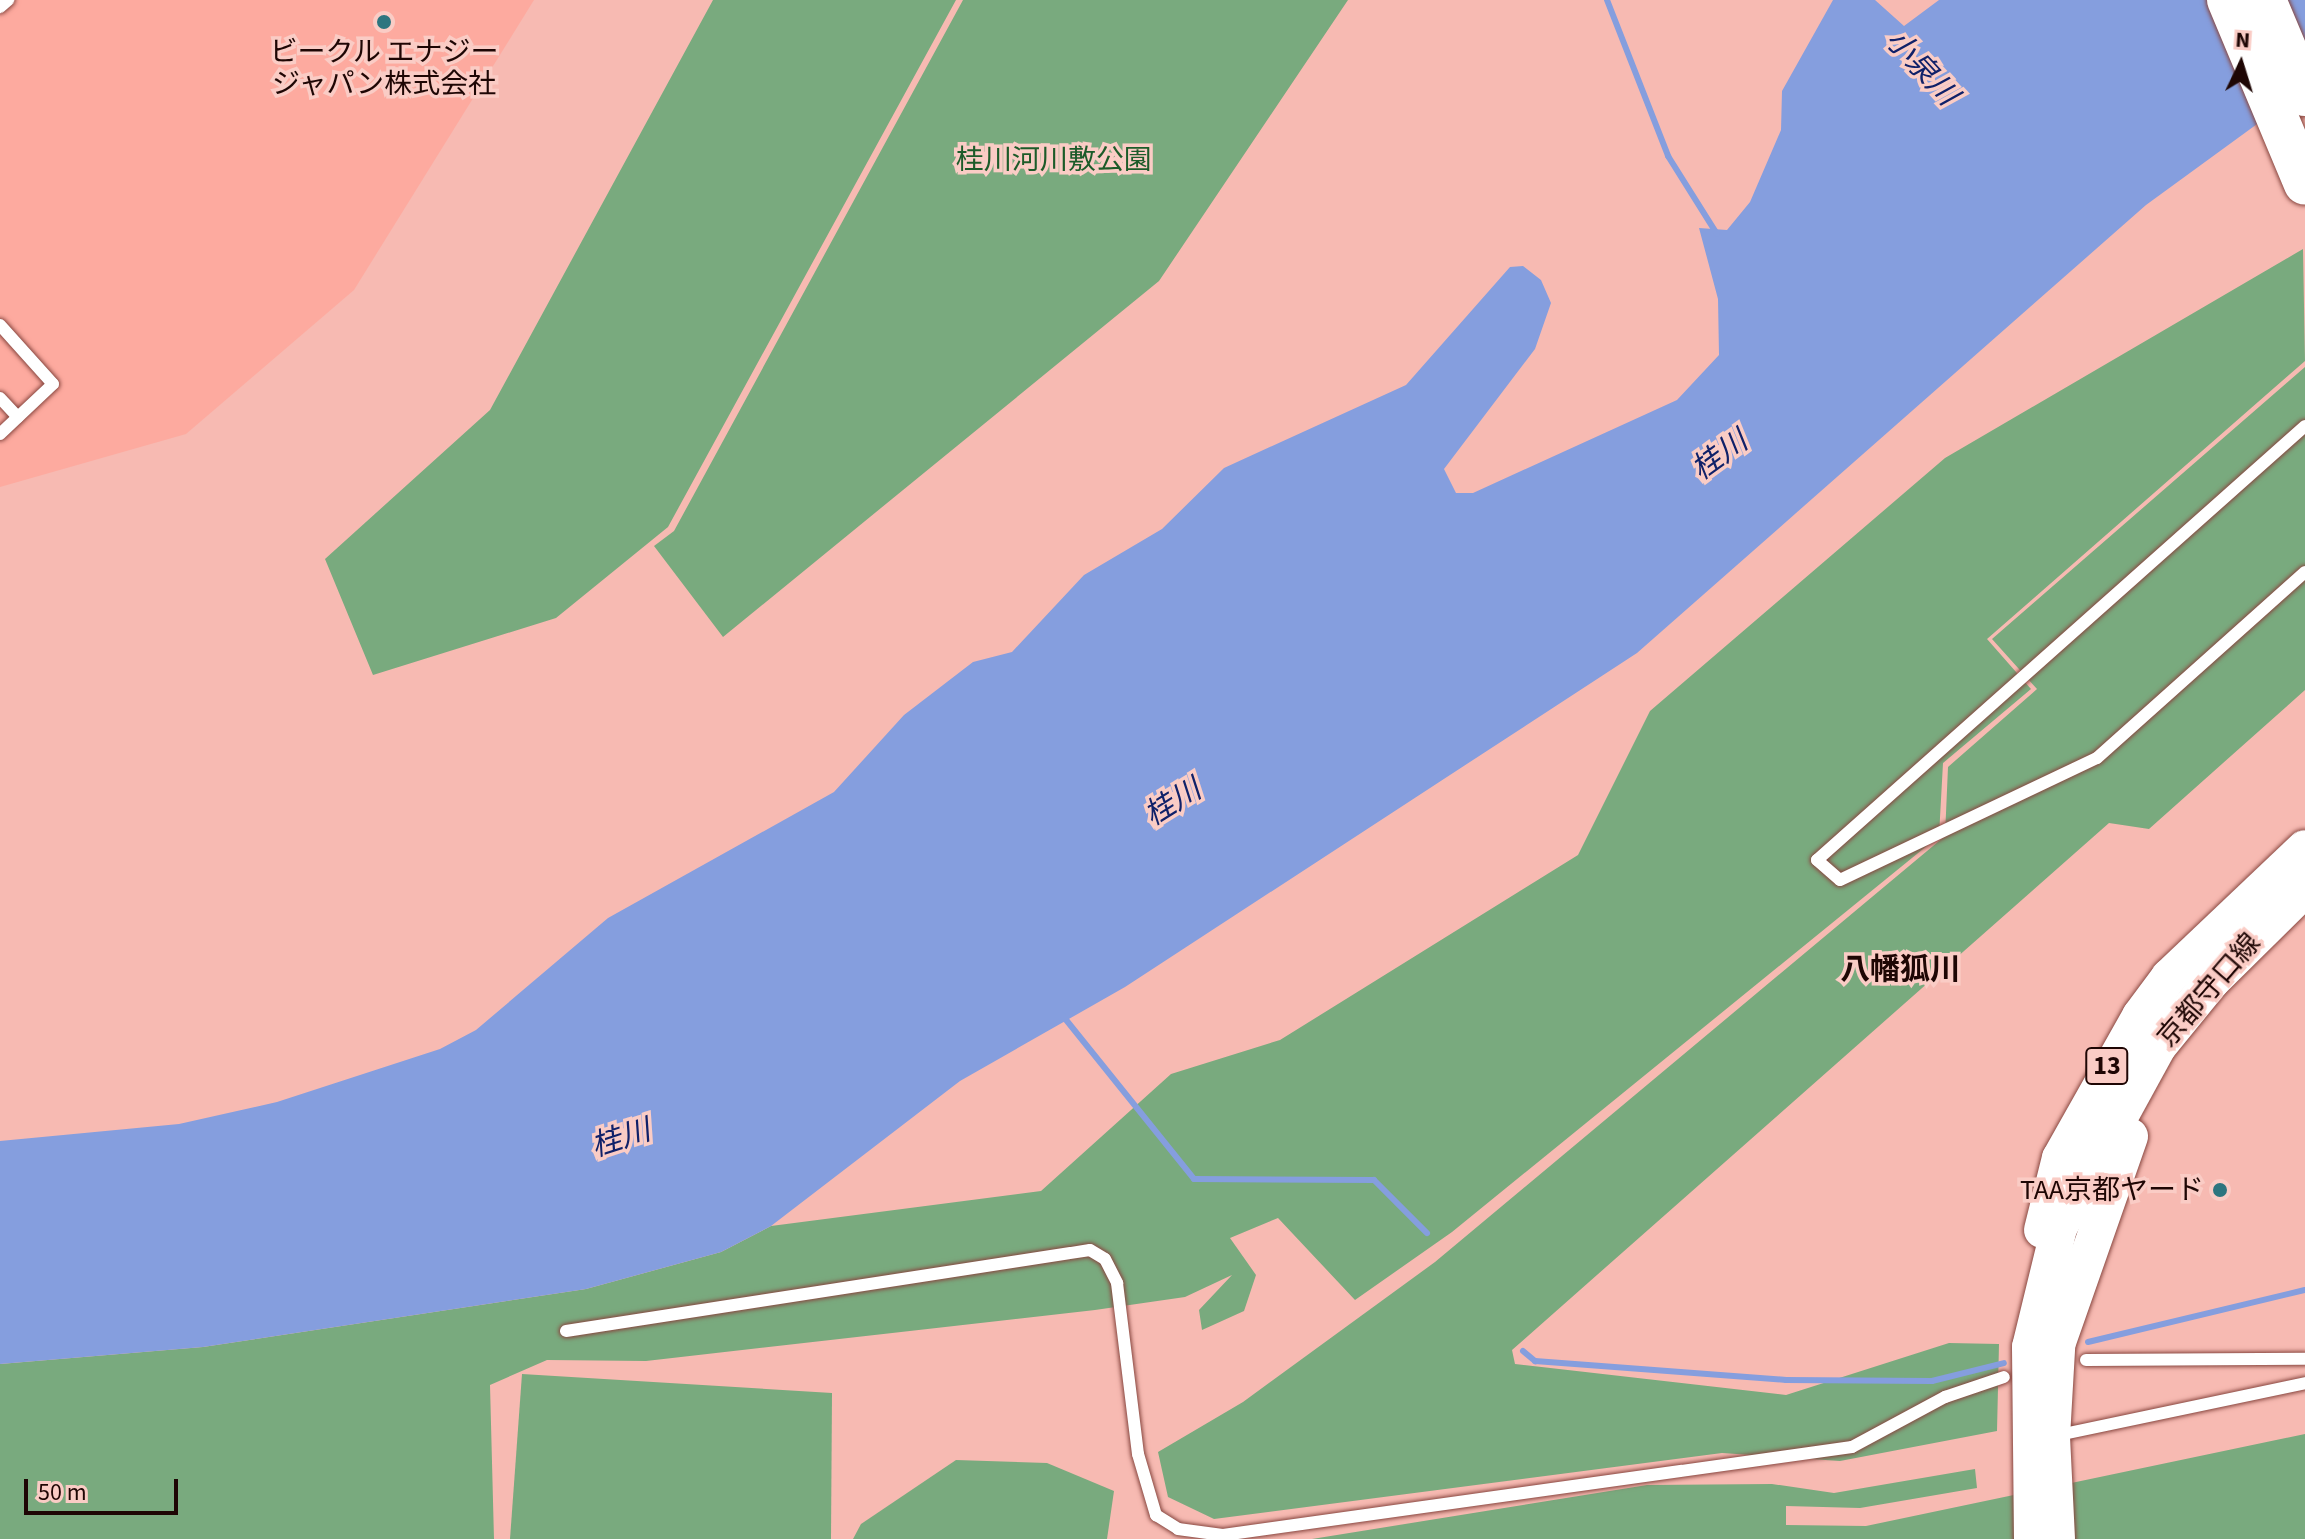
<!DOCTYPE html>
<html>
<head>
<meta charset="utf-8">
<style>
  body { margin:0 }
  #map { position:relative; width:2305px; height:1539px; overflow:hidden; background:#f7bab2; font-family:"Source Sans 3","Noto Sans JP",sans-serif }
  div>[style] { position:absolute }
  .built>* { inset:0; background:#fdaa9f }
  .green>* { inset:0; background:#79aa7e }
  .water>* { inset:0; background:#859ede }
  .stream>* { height:6px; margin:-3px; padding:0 3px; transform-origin:3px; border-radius:3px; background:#859ede }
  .roads { filter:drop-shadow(0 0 2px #884740) drop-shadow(0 0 2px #884740) }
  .service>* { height:12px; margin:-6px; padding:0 6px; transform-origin:6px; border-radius:6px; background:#fff }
  .primary>* { height:36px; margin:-18px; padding:0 18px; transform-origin:18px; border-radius:18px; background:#fff }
  .motorway>* { height:42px; margin:-21px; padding:0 21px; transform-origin:21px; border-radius:21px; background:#fff }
  .dots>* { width:22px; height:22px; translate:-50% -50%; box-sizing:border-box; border:4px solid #faccc5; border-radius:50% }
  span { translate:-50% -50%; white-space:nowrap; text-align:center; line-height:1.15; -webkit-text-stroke:7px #faccc5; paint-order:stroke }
  .shield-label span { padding:2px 6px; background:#faccc5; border:2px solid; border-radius:6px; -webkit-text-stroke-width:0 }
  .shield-label { font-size:26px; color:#1e0604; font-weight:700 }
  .poi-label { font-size:28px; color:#1e0604 }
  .right { translate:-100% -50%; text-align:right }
  .park-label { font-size:28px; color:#1c5b29 }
  .street-label { font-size:28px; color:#1e0604 }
  .water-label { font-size:30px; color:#102169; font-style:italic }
  .neighbourhood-label { font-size:30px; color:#1e0604; font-weight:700 }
  .north { position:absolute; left:2201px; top:24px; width:80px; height:80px; -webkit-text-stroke:6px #faccc5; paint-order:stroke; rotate:4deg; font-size:22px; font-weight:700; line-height:32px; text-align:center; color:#1e0604 }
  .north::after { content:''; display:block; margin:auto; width:28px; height:36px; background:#1e0604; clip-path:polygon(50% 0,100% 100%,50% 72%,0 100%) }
  .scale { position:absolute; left:24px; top:1479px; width:154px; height:36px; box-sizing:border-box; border:4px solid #1e0604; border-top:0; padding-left:10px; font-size:24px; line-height:28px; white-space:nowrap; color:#1e0604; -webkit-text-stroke:6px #faccc5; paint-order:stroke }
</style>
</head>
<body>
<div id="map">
  <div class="built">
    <i style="clip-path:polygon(0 0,534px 0,354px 290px,186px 434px,0 487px)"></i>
  </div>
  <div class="green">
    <i style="clip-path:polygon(713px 0,956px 0,668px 527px,556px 618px,373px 675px,325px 559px,490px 410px)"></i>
    <i style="clip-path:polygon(963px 0,1348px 0,1159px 281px,723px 637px,654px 546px,674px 531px)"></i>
    <i style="clip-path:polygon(2303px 249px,2305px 361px,1987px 639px,2031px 689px,1943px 763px,1939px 836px,1452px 1232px,1355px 1300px,1278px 1218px,1230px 1238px,1256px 1275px,1244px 1311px,1202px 1330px,1199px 1310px,1232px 1275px,1185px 1297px,1095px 1310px,646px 1361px,547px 1360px,490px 1385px,494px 1539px,0 1539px,0 1364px,203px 1347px,586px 1289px,721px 1252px,771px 1226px,1041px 1191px,1171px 1074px,1280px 1040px,1578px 855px,1650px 711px,1945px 458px)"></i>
    <i style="clip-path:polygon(2305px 367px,2305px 690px,2149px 829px,2109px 823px,1512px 1350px,1515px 1364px,1786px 1395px,1949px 1343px,1999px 1344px,1997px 1431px,1840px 1461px,1722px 1453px,1214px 1519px,1168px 1497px,1158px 1452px,1243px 1402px,1435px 1262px,1945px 836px,1948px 767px,2037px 689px,1992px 639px)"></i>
    <i style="clip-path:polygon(522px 1374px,832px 1393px,831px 1539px,510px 1539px)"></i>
    <i style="clip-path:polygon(2305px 1434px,2305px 1539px,1312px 1539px,1647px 1485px,1772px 1484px,1834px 1493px,1975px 1469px,1977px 1488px,1860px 1508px,1786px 1506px,1786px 1525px,1866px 1526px)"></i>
    <i style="clip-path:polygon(956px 1460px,1047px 1463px,1114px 1491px,1107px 1539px,853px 1539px,861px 1524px)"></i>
  </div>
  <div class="water">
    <i style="clip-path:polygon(1833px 0,1875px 0,1904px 26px,1939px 0,2305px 0,2305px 89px,2146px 205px,1637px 653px,1125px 987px,960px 1081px,771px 1226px,721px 1252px,586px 1289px,203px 1347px,0 1364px,0 1141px,179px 1124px,277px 1102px,440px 1049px,476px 1030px,608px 918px,834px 792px,904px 715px,973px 662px,1012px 652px,1084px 575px,1162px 529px,1224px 468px,1406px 385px,1510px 267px,1523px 266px,1541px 280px,1551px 303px,1535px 349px,1444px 469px,1456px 493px,1473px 493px,1677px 400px,1719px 355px,1718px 299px,1699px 228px,1727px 230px,1750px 202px,1781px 130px,1782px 91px)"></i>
  </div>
  <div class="stream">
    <i style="left:1607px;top:0;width:168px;rotate:68.6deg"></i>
    <i style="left:1668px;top:156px;width:92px;rotate:57.9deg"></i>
    <i style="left:1063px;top:1016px;width:209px;rotate:51.2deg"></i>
    <i style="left:1194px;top:1179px;width:180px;rotate:0.3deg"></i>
    <i style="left:1374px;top:1180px;width:75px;rotate:45deg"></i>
    <i style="left:2088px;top:1342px;width:223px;rotate:-13.5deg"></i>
    <i style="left:1523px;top:1351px;width:16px;rotate:40deg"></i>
    <i style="left:1535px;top:1361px;width:252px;rotate:4.3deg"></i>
    <i style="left:1786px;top:1380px;width:146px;rotate:0.4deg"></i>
    <i style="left:1932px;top:1381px;width:74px;rotate:-14deg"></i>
  </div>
  <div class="roads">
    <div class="service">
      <i style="left:0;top:7px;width:11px;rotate:-41deg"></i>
      <i style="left:0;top:325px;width:79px;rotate:48.1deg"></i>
      <i style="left:53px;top:384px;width:73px;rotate:136.7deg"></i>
      <i style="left:0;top:398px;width:26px;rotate:47deg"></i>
      <i style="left:2305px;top:426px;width:653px;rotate:138.35deg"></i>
      <i style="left:1817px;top:860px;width:30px;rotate:41deg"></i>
      <i style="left:1840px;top:880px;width:284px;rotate:-25.4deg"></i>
      <i style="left:2097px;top:758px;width:279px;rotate:-41.8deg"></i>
      <i style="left:566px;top:1331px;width:530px;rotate:-8.79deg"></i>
      <i style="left:1090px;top:1250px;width:17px;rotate:31deg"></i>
      <i style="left:1105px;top:1259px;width:27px;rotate:63deg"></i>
      <i style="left:1117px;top:1283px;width:172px;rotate:83deg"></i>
      <i style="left:1138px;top:1454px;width:64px;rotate:73.6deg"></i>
      <i style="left:1156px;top:1515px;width:26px;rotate:32deg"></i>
      <i style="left:1178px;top:1529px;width:45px;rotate:7.6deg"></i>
      <i style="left:1223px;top:1535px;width:635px;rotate:-7.96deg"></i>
      <i style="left:1852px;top:1447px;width:106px;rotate:-28.3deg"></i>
      <i style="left:1945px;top:1397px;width:62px;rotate:-18.7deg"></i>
      <i style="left:2086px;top:1360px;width:219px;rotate:-0.3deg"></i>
      <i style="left:2054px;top:1436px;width:257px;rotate:-11.9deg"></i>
    </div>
    <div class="primary">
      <i style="left:2042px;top:1230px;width:74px;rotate:-76deg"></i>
      <i style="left:2060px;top:1158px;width:163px;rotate:-60.6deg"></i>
      <i style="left:2140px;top:1016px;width:49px;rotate:-53.4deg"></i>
      <i style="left:2169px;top:977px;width:187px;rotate:-43.5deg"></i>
      <i style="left:2058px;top:1342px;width:218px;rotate:-70.7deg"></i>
      <i style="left:2032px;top:1539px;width:192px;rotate:-90.6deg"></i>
      <i style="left:2030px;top:1347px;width:122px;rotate:-76.3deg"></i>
      <i style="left:2059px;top:1228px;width:206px;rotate:-61.3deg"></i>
      <i style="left:2158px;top:1047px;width:85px;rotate:-50.7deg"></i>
      <i style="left:2212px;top:981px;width:131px;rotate:-44.7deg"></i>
      <i style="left:2057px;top:1539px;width:102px;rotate:-92.8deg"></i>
      <i style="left:2052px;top:1437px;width:120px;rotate:-86.7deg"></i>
    </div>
    <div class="motorway">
      <i style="left:2228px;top:0;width:199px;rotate:67.3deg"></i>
      <i style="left:2265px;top:0;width:103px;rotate:67.2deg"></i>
    </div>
  </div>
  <div class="dots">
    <i style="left:384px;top:22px;background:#2d757f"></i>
    <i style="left:2220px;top:1190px;background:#2d757f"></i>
  </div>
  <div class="shield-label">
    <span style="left:2107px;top:1066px">13</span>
  </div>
  <div class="poi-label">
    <span style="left:384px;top:68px">ビークル エナジー<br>ジャパン株式会社</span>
    <span class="right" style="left:2204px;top:1190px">TAA京都ヤード</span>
  </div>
  <div class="park-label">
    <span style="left:1054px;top:160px">桂川河川敷公園</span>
  </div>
  <div class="street-label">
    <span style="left:2209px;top:990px;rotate:-49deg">京都守口線</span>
  </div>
  <div class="water-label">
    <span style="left:1921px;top:68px;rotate:47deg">小泉川</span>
    <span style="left:1720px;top:456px;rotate:-36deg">桂川</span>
    <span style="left:1173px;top:803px;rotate:-32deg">桂川</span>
    <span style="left:621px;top:1139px;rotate:-18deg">桂川</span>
  </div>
  <div class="neighbourhood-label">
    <span style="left:1900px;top:970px">八幡狐川</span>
  </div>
  <div class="north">N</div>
  <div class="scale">50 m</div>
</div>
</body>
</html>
